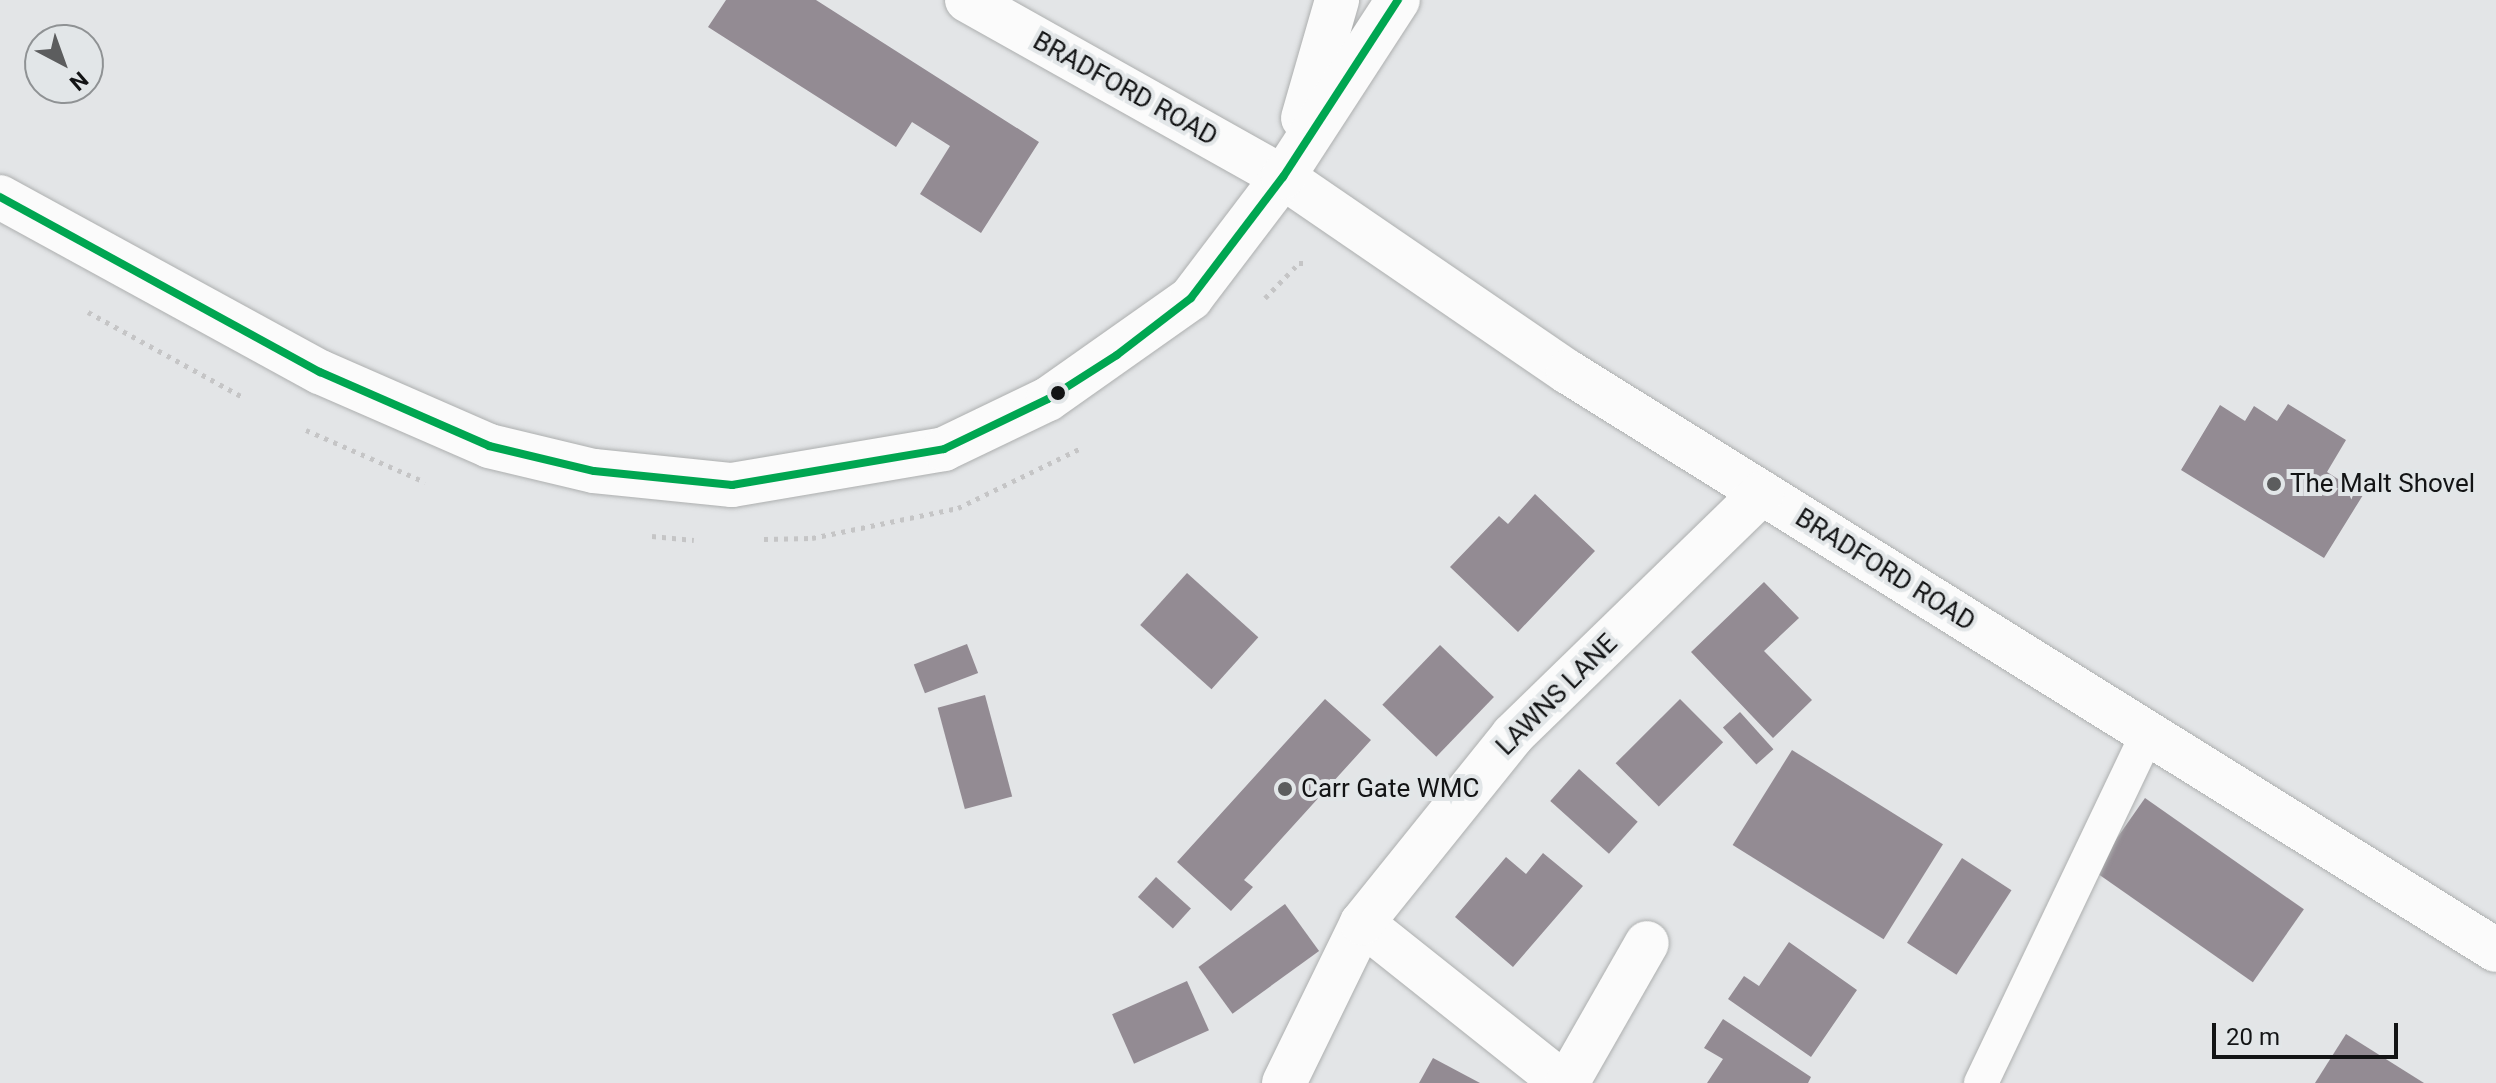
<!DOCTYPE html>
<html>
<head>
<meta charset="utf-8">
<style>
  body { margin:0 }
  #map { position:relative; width:2496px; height:1083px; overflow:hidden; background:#e3e5e7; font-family:Roboto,sans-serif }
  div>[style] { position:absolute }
  .building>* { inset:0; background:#938b93; transform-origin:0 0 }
  .path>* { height:5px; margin-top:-2.5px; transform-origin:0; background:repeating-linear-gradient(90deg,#c5c5c6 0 4px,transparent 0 10px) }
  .roads { filter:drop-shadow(0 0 2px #adafaf) drop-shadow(0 0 2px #adafaf) }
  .lane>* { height:34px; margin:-17px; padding:0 17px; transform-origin:17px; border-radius:17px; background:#fbfbfb }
  .street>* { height:44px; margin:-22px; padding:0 22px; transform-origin:22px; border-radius:22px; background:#fbfbfb }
  .secondary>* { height:44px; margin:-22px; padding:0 22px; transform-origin:22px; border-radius:22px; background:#fbfbfb }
  .highway>* { height:44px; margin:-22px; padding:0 22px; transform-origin:22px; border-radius:22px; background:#fbfbfb }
  .bus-1>* { height:8px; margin:-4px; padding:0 4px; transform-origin:4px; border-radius:4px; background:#00a651 }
  .dots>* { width:22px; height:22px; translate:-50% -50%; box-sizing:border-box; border:4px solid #e2e6e8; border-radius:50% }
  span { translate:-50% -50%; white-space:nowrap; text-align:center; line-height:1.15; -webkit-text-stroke:8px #e2e6e8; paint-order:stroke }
  .street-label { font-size:26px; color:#131415 }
  .poi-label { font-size:26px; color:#131415 }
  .left { translate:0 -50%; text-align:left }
  .north { position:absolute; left:24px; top:24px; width:80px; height:80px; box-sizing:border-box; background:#e2e6e8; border:2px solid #8f9294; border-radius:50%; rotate:139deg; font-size:22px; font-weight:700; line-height:32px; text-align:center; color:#131415 }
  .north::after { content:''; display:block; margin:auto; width:28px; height:36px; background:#5c5d5e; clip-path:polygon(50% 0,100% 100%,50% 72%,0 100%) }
  .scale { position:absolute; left:2212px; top:1023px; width:186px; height:36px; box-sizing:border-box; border:4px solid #131415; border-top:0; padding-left:10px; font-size:24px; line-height:28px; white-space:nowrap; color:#131415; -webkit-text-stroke:6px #e2e6e8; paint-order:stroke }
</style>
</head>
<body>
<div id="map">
  <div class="building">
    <i style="clip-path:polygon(726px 0,816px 0,1039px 142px,981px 233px,920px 194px,950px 146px,912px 122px,896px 147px,708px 27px)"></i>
    <i style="clip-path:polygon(2288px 404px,2346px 440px,2327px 472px,2363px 495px,2324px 558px,2181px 470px,2220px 405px,2245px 421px,2254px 406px,2277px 421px)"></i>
    <i style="clip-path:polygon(1535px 494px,1595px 551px,1518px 632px,1450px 567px,1499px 516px,1508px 524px)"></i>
    <i style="left:1187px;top:573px;width:96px;height:70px;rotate:42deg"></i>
    <i style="clip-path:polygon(1764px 582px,1799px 618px,1764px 651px,1812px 700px,1773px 738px,1691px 652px)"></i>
    <i style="left:967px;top:644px;width:31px;height:57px;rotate:69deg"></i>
    <i style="left:1440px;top:645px;width:75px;height:83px;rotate:44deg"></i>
    <i style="left:985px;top:695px;width:105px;height:49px;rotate:75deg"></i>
    <i style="clip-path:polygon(1325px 699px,1371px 740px,1244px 880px,1253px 887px,1231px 911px,1177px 862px)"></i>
    <i style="left:1680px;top:699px;width:61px;height:91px;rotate:45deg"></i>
    <i style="left:1740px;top:712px;width:50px;height:23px;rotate:48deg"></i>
    <i style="left:1792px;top:750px;width:178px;height:112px;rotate:32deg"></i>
    <i style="left:1579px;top:769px;width:79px;height:43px;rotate:42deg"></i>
    <i style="left:2145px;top:798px;width:194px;height:89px;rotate:35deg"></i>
    <i style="clip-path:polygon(1543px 853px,1583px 886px,1513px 967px,1455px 917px,1506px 857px,1526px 874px)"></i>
    <i style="left:1962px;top:858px;width:59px;height:101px;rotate:33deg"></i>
    <i style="left:1156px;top:877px;width:47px;height:27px;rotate:42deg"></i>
    <i style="left:1285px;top:904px;width:58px;height:107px;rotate:54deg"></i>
    <i style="clip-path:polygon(1789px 942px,1857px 990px,1811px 1057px,1728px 999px,1744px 976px,1759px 986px)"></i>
    <i style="left:1187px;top:981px;width:54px;height:82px;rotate:66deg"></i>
    <i style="clip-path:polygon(1723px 1019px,1811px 1077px,1808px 1083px,1707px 1083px,1723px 1059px,1704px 1048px)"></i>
    <i style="clip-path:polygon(2346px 1034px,2424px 1083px,2315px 1083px)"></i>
    <i style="clip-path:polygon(1433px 1058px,1480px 1083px,1419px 1083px)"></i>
  </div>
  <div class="path">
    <i style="left:1265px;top:298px;width:49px;rotate:-45.8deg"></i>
    <i style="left:1299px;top:263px;width:9px"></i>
    <i style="left:88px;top:312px;width:175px;rotate:28.8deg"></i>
    <i style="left:306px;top:430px;width:130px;rotate:23.6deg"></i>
    <i style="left:652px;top:536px;width:42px;rotate:5.4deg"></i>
    <i style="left:764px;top:539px;width:48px;rotate:-1.2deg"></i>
    <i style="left:812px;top:538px;width:149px;rotate:-11.6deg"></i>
    <i style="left:958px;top:508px;width:137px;rotate:-26deg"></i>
  </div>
  <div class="roads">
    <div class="lane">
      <i style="left:1981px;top:1083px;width:386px;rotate:-64.5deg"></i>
    </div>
    <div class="street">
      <i style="left:967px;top:0;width:362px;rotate:29.3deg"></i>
      <i style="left:1283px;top:177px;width:345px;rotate:34.4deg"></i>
      <i style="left:1568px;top:372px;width:1093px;rotate:31.92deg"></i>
      <i style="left:1362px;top:923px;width:257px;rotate:38.5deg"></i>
      <i style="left:1284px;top:1083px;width:178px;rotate:-64deg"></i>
      <i style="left:1362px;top:923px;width:241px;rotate:-51.2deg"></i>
      <i style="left:1513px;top:735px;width:347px;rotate:-44.2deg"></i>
      <i style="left:1567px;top:1083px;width:161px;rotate:-60.3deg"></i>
    </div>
    <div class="secondary">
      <i style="left:0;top:197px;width:365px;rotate:28.7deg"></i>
      <i style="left:320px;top:372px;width:184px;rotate:23.6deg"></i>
      <i style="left:489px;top:446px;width:108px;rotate:13.4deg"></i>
      <i style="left:594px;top:471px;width:139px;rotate:5.8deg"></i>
      <i style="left:732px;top:485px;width:215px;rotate:-9.6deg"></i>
      <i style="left:944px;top:449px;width:115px;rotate:-25.7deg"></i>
      <i style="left:1048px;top:399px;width:175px;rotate:-35.2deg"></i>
      <i style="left:1191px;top:298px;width:152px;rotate:-52.8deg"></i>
    </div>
    <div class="highway">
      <i style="left:1303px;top:118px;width:123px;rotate:-73.9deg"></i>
      <i style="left:1283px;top:177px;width:211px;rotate:-57deg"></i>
    </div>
  </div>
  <div class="bus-1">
    <i style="left:0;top:197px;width:365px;rotate:28.7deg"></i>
    <i style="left:320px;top:372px;width:184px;rotate:23.6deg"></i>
    <i style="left:489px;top:446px;width:108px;rotate:13.4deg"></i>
    <i style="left:594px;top:471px;width:139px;rotate:5.8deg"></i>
    <i style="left:732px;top:485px;width:215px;rotate:-9.6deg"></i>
    <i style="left:944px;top:449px;width:115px;rotate:-25.7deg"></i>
    <i style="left:1048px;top:399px;width:82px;rotate:-32.5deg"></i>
    <i style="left:1117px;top:355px;width:93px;rotate:-37.6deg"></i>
    <i style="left:1191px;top:298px;width:152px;rotate:-52.8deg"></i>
    <i style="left:1283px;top:177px;width:211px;rotate:-57deg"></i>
  </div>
  <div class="dots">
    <i style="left:1058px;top:393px;background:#131415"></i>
    <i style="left:2274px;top:484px;background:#5c5d5e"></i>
    <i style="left:1285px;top:789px;background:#5c5d5e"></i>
  </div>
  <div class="street-label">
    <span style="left:1125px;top:89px;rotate:29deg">BRADFORD ROAD</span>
    <span style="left:1885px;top:570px;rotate:32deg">BRADFORD ROAD</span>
    <span style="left:1557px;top:695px;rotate:-45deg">LAWNS LANE</span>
  </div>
  <div class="poi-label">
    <span class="left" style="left:2290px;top:484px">The Malt Shovel</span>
    <span class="left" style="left:1301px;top:789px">Carr Gate WMC</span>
  </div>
  <div class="north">N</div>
  <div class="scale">20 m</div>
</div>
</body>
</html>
